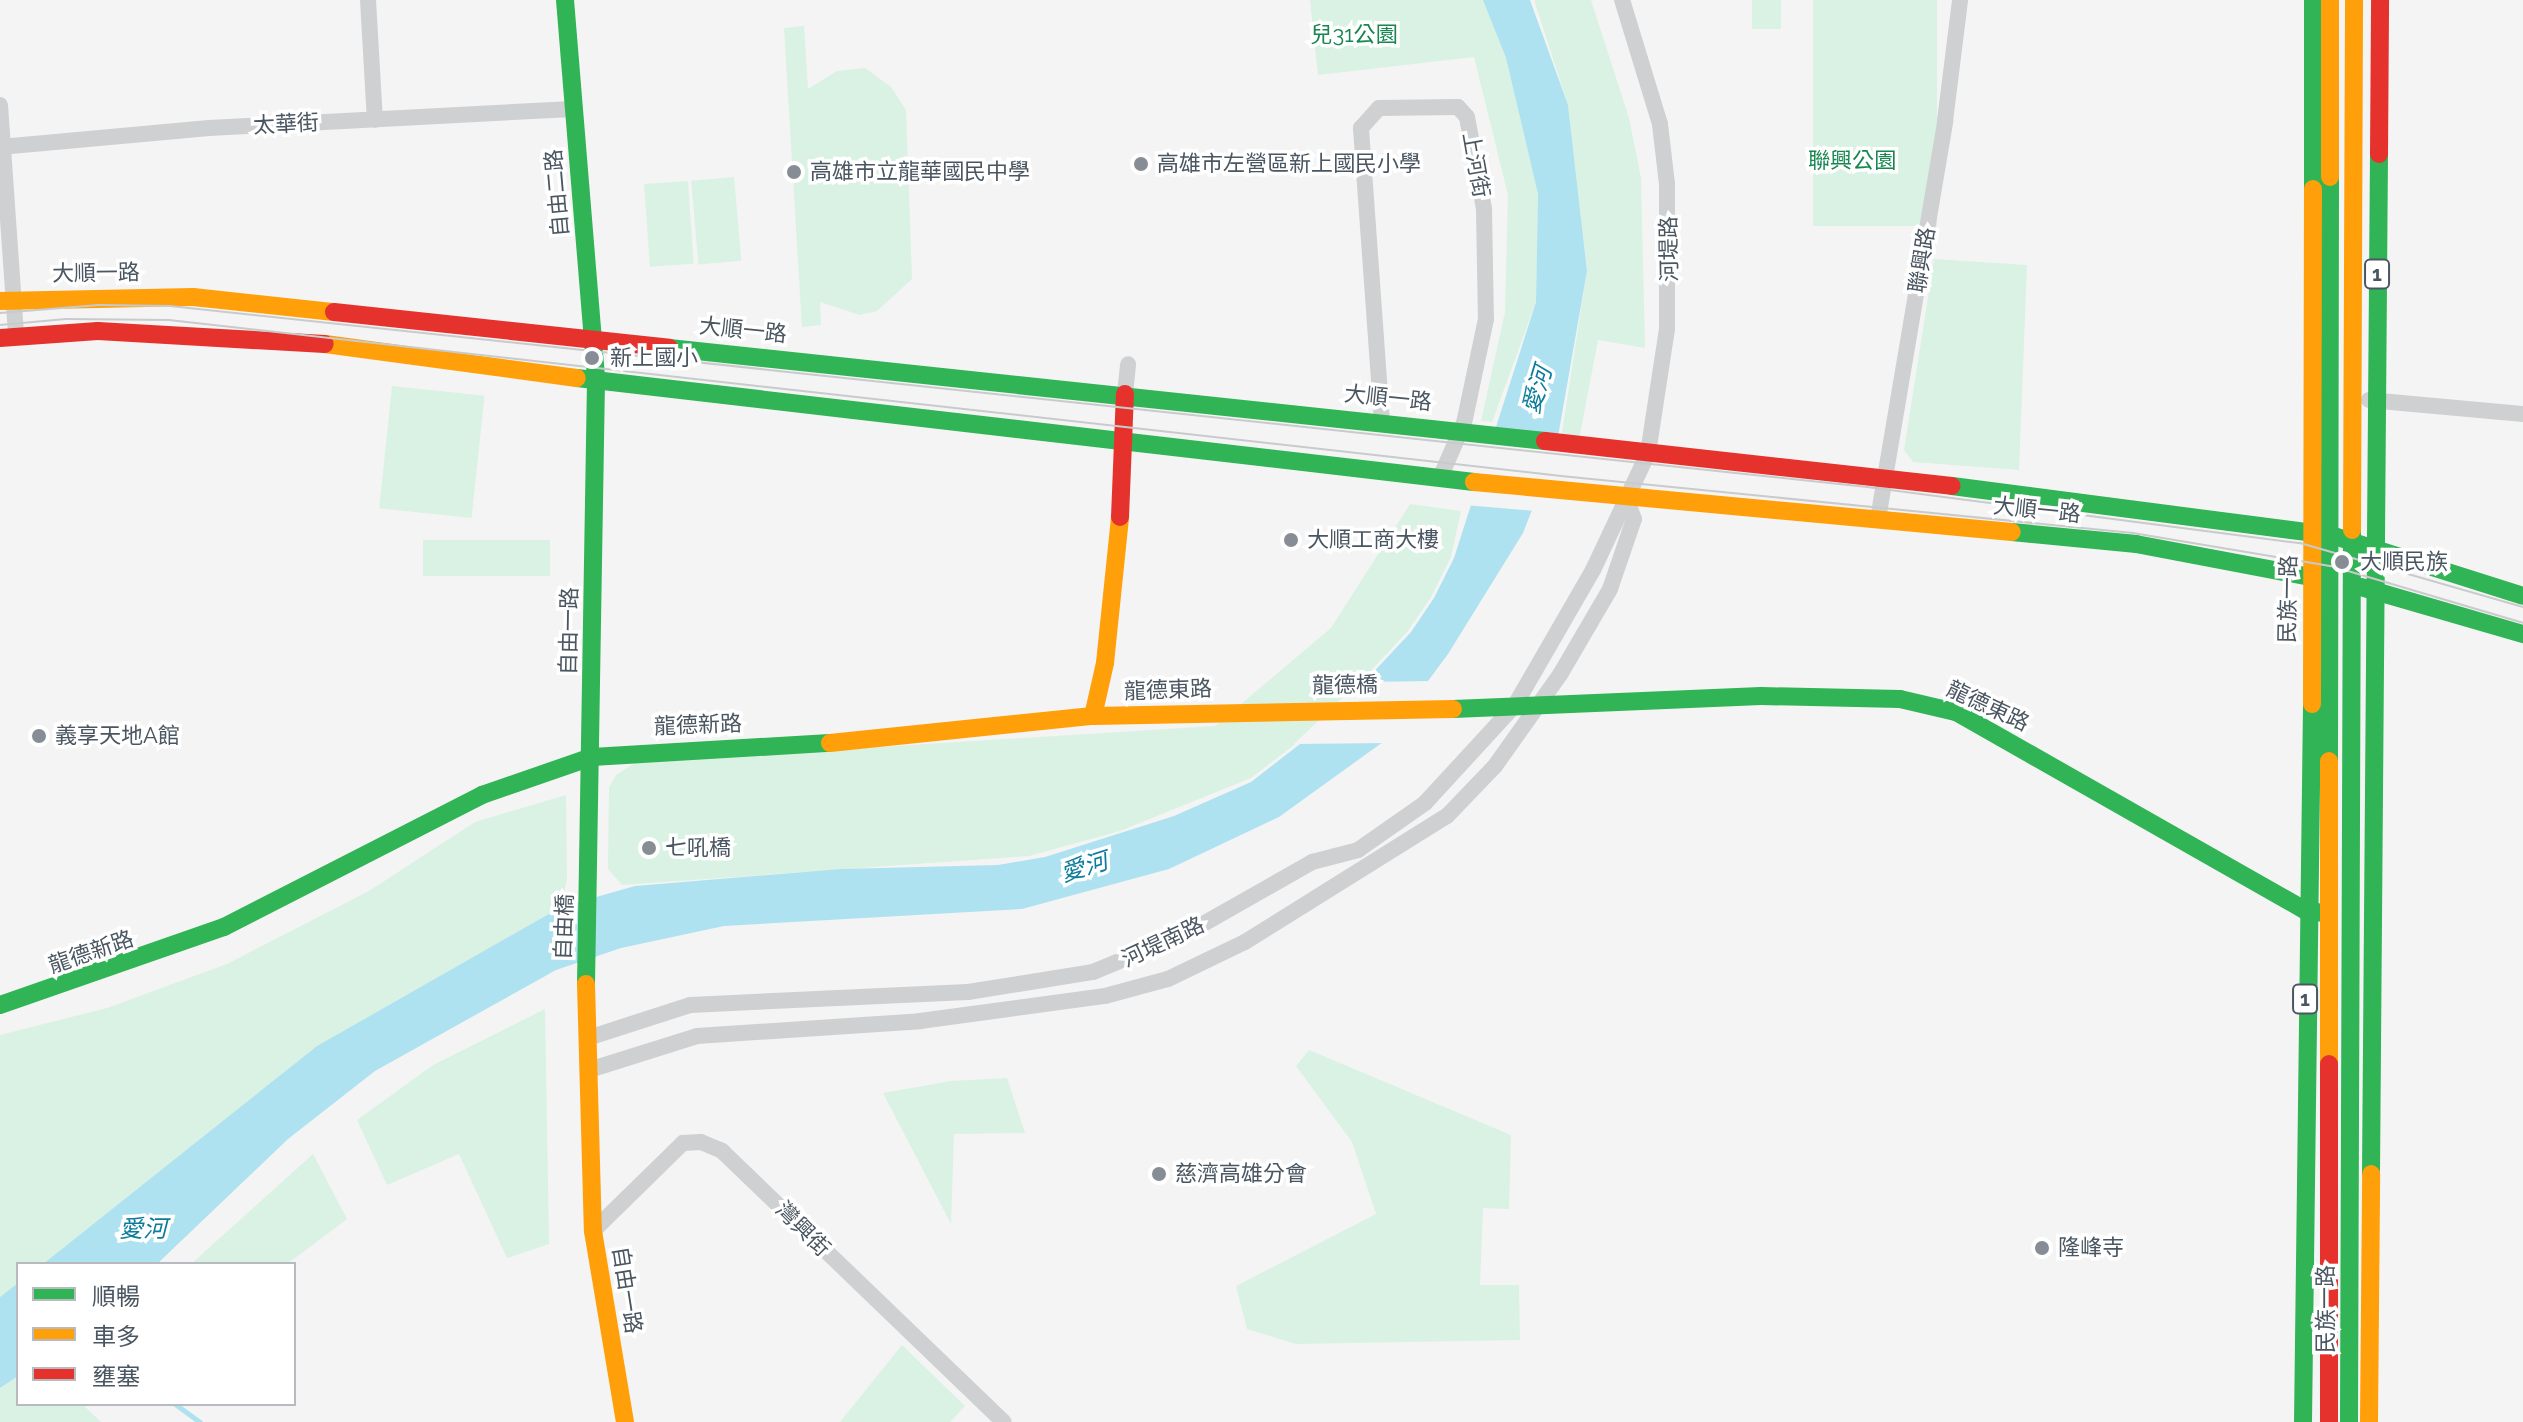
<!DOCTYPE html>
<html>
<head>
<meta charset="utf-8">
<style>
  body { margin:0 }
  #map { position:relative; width:2523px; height:1422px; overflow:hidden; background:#f4f4f4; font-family:Raleway,"Noto Sans TC",sans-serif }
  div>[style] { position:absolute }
  .green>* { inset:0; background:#d9f2e3; transform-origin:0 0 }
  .water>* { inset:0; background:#aee2f0 }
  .pier>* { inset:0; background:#f4f4f4 }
  .stream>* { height:5px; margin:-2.5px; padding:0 2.5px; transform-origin:2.5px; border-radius:2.5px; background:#aee2f0 }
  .street>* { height:16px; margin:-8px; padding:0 8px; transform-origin:8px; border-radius:8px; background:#ced0d2 }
  .fast>* { height:18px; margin:-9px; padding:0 9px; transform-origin:9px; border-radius:9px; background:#30b455 }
  .slow>* { height:18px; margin:-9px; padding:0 9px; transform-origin:9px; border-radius:9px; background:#ff9f0a }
  .jam>* { height:18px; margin:-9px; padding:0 9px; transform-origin:9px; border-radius:9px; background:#e5322d }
  .tram>* { height:2px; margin:-1px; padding:0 1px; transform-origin:1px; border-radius:1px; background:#c9cacc }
  .dots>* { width:22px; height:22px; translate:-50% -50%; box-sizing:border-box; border:4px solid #fff; border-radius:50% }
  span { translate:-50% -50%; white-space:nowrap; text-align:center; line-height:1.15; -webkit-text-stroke:7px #fff; paint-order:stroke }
  .shield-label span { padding:2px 6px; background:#fff; border:2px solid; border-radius:6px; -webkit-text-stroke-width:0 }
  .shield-label { font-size:20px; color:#4a5661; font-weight:700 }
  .park-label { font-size:22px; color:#17864f }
  .street-label { font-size:22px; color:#4a5661 }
  .poi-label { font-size:22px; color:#4a5661 }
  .left { translate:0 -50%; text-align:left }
  .water-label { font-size:24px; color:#0c7c9b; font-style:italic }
  .legend { position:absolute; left:16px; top:1262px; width:280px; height:144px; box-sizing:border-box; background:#fff; border:2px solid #b7bbc0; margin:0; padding:10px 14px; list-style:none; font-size:24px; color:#4a5661 }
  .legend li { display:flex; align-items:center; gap:16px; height:40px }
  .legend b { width:40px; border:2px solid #b7bbc0 }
</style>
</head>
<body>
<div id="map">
  <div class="green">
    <i style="clip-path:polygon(1310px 0,1484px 0,1506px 58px,1538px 194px,1536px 302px,1492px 422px,1481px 421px,1505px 312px,1508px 195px,1474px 57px,1318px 75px)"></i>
    <i style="clip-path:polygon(1534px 0,1591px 0,1629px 118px,1641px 178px,1645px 348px,1598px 340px,1579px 440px,1561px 439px,1587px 270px,1568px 105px)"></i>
    <i style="left:1752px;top:0;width:29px;height:29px"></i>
    <i style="left:1813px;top:0;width:124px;height:226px"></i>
    <i style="clip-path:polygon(804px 26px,808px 89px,837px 71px,865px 68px,891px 87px,906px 110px,912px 279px,877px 311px,860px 315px,820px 302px,821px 325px,802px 327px,784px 28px)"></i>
    <i style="left:734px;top:177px;width:84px;height:43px;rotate:85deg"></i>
    <i style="left:688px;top:181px;width:83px;height:44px;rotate:86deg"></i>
    <i style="clip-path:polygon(1934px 259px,2027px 265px,2019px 470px,1913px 462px,1904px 450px)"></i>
    <i style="left:392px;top:386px;width:93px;height:123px;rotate:6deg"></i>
    <i style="clip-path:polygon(1410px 504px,1461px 511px,1451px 557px,1430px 599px,1407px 632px,1320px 725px,1251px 778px,1120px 831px,1029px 856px,622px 885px,608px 869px,609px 788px,616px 775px,637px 762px,1215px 726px,1331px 628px)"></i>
    <i style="left:423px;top:540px;width:127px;height:36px"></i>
    <i style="clip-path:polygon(566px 795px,567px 879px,561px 907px,317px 1046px,43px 1264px,18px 1264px,18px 1283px,0 1297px,0 1035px,107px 1008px,227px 964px,369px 891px,475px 822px)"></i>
    <i style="clip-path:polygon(545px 1009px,549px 1244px,507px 1258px,459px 1154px,387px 1185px,357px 1120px,433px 1065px)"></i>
    <i style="clip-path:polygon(1309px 1050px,1511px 1135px,1509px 1209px,1483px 1208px,1480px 1285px,1519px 1285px,1520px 1340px,1296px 1344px,1247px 1329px,1236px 1286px,1376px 1214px,1352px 1142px,1296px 1066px)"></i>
    <i style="clip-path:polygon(1007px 1078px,1025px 1133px,954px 1134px,951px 1224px,883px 1093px,951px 1081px)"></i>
    <i style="clip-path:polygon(313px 1154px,347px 1219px,287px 1264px,191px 1264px)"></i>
    <i style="clip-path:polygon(902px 1345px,965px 1406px,950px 1422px,840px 1422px)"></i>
    <i style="clip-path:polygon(18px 1376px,18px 1404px,82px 1404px,101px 1422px,0 1422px,0 1388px)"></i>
  </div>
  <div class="water">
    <i style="clip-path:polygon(1483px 0,1530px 0,1568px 105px,1587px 271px,1556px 448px,1523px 533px,1448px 654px,1383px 742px,1279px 817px,1169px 869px,1022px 909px,724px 926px,621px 948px,556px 970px,375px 1071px,288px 1139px,157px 1264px,43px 1264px,317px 1046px,561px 907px,635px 886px,841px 869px,998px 865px,1045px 857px,1174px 816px,1251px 782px,1322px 727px,1411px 632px,1434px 598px,1454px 558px,1536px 302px,1538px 194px,1506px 58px)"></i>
    <i style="clip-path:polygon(18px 1283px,18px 1376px,0 1388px,0 1297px)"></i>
  </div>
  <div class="pier">
    <i style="clip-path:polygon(1490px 425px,1560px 450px,1535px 511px,1465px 505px)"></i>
    <i style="clip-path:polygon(1433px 681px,1387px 743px,1294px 744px,1359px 682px)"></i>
  </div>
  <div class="stream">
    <i style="left:175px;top:1404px;width:31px;rotate:36deg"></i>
  </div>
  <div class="street">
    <i style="left:368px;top:0;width:120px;rotate:86.7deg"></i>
    <i style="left:0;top:105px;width:230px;rotate:86deg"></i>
    <i style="left:0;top:147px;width:210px;rotate:-5.2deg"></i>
    <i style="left:209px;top:128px;width:364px;rotate:-3deg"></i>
    <i style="left:1125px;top:394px;width:30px;rotate:-84deg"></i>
    <i style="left:2369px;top:400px;width:155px;rotate:5.2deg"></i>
    <i style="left:1382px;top:422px;width:295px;rotate:-94.1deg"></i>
    <i style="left:1361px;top:128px;width:27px;rotate:-48deg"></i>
    <i style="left:1379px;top:108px;width:79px;rotate:-0.7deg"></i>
    <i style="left:1458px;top:107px;width:13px;rotate:48deg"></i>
    <i style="left:1467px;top:117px;width:94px;rotate:79.5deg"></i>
    <i style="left:1484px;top:209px;width:110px;rotate:89deg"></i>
    <i style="left:1486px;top:319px;width:106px;rotate:101.9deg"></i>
    <i style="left:1464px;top:423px;width:60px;rotate:113.6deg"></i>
    <i style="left:1878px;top:519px;width:404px;rotate:-80.4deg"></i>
    <i style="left:1945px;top:121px;width:122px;rotate:-82.9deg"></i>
    <i style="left:588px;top:1038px;width:107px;rotate:-17.9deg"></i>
    <i style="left:690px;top:1005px;width:278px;rotate:-2.7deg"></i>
    <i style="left:968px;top:992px;width:127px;rotate:-9.1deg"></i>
    <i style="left:1093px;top:972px;width:104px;rotate:-22.6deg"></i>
    <i style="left:1189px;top:932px;width:142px;rotate:-29.6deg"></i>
    <i style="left:1312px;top:862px;width:48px;rotate:-14.6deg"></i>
    <i style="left:1358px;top:850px;width:82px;rotate:-35deg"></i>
    <i style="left:1425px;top:803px;width:133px;rotate:-47.4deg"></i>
    <i style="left:1515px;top:705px;width:156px;rotate:-60deg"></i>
    <i style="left:1593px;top:570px;width:129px;rotate:-64.8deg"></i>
    <i style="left:1648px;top:453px;width:125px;rotate:-81.3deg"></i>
    <i style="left:1667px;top:329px;width:145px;rotate:-90deg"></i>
    <i style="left:1667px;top:184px;width:60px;rotate:-96.7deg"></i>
    <i style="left:1660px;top:124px;width:130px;rotate:-107deg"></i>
    <i style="left:589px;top:1070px;width:113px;rotate:-17.5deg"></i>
    <i style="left:697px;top:1036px;width:224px;rotate:-3.8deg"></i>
    <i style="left:920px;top:1021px;width:187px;rotate:-7.7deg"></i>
    <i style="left:1105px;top:996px;width:65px;rotate:-15.1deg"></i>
    <i style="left:1168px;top:979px;width:85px;rotate:-25.7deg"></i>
    <i style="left:1245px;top:942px;width:238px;rotate:-32deg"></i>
    <i style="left:1447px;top:816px;width:69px;rotate:-46.2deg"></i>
    <i style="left:1495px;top:766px;width:114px;rotate:-54.6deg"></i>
    <i style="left:1561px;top:673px;width:97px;rotate:-59.7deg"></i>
    <i style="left:1610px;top:589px;width:74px;rotate:-71.1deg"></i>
    <i style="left:1634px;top:519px;width:22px;rotate:-111deg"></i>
    <i style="left:593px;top:1231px;width:126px;rotate:-44.4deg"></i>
    <i style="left:683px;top:1143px;width:18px;rotate:-3deg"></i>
    <i style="left:701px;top:1142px;width:23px;rotate:23deg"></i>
    <i style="left:722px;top:1151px;width:391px;rotate:43.9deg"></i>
  </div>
  <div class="fast">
    <i style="left:565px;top:0;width:382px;rotate:85.3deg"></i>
    <i style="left:596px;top:381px;width:603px;rotate:90.95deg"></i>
    <i style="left:2313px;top:0;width:189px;rotate:90deg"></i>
    <i style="left:669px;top:348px;width:881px;rotate:6.06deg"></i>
    <i style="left:577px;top:378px;width:903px;rotate:6.61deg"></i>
    <i style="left:1952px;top:486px;width:382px;rotate:7.4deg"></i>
    <i style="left:2331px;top:535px;width:201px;rotate:17.6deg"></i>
    <i style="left:2012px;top:532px;width:125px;rotate:5.5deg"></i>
    <i style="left:2136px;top:544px;width:194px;rotate:10.7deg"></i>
    <i style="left:2361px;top:587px;width:169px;rotate:16.2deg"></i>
    <i style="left:1453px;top:709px;width:308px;rotate:-2.4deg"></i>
    <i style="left:1761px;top:696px;width:139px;rotate:1.2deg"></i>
    <i style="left:1900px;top:699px;width:57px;rotate:13.1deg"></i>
    <i style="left:1956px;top:712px;width:403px;rotate:29.6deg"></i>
    <i style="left:2306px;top:911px;width:19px;rotate:6deg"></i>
    <i style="left:2329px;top:761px;width:584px;rotate:-89.9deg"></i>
    <i style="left:0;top:1005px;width:237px;rotate:-19.2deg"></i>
    <i style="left:224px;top:927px;width:290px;rotate:-27.1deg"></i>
    <i style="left:482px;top:795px;width:116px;rotate:-19.1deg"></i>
    <i style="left:592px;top:757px;width:238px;rotate:-3.4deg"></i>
    <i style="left:2371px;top:1174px;width:1020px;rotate:-89.55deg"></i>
    <i style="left:2303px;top:1422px;width:718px;rotate:-89.28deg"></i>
    <i style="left:2349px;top:1422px;width:892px;rotate:-89.81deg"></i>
  </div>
  <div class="slow">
    <i style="left:2330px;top:177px;width:177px;rotate:-90deg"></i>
    <i style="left:0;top:301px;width:193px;rotate:-1.2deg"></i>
    <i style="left:193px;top:297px;width:142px;rotate:6.1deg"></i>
    <i style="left:325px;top:344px;width:254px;rotate:7.7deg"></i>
    <i style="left:1474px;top:482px;width:540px;rotate:5.31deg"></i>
    <i style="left:2352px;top:530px;width:530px;rotate:-89.78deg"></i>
    <i style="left:2312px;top:704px;width:515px;rotate:-89.89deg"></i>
    <i style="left:1093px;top:716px;width:360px;rotate:-1.1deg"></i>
    <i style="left:830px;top:743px;width:264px;rotate:-5.9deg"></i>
    <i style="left:1093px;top:716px;width:54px;rotate:-77.2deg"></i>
    <i style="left:1105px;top:663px;width:147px;rotate:-84.1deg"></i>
    <i style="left:586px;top:984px;width:247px;rotate:88.4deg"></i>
    <i style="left:593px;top:1231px;width:194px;rotate:80.5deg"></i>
    <i style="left:2329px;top:1064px;width:303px;rotate:-90deg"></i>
    <i style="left:2369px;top:1422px;width:248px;rotate:-89.5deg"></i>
  </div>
  <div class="jam">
    <i style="left:2379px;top:154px;width:154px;rotate:-89.6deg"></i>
    <i style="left:334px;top:312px;width:337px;rotate:6.1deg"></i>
    <i style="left:0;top:338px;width:98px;rotate:-4.1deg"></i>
    <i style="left:98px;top:331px;width:227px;rotate:3.3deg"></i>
    <i style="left:1545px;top:441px;width:409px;rotate:6.3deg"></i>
    <i style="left:1120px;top:517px;width:123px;rotate:-87.7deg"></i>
    <i style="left:2329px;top:1422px;width:358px;rotate:-90deg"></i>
  </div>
  <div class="tram">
    <i style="left:0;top:313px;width:99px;rotate:-4.6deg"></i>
    <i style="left:99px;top:305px;width:71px;rotate:0.8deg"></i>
    <i style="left:170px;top:306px;width:1707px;rotate:6.09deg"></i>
    <i style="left:1867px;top:487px;width:437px;rotate:7.4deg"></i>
    <i style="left:2300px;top:543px;width:232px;rotate:16deg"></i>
    <i style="left:0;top:325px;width:66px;rotate:-5.2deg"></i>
    <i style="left:66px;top:319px;width:103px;rotate:0.6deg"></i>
    <i style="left:169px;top:320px;width:1401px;rotate:6.39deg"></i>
    <i style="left:1561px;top:476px;width:575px;rotate:5.69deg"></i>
    <i style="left:2133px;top:533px;width:201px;rotate:9.5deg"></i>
    <i style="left:2331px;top:566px;width:200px;rotate:16.5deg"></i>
  </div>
  <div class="dots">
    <i style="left:1141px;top:164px;background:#868d94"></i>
    <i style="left:794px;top:172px;background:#868d94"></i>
    <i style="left:592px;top:358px;background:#868d94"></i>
    <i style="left:1291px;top:540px;background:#868d94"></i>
    <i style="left:2342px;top:562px;background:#868d94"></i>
    <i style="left:39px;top:736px;background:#868d94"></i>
    <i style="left:649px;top:848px;background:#868d94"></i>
    <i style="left:1159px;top:1174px;background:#868d94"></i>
    <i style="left:2042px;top:1248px;background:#868d94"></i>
  </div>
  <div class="shield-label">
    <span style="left:2377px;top:274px">1</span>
    <span style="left:2305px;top:999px">1</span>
  </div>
  <div class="park-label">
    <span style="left:1354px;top:35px">兒31公園</span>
    <span style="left:1852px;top:161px">聯興公園</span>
  </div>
  <div class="street-label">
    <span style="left:286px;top:124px;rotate:-3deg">太華街</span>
    <span style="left:1476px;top:165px;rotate:80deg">上河街</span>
    <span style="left:557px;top:193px;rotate:-95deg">自由二路</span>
    <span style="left:1669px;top:249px;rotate:-91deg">河堤路</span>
    <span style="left:1922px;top:260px;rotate:-81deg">聯興路</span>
    <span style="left:96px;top:273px;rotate:-1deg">大順一路</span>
    <span style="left:743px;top:330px;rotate:6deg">大順一路</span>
    <span style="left:1388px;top:398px;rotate:6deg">大順一路</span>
    <span style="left:2037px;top:510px;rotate:6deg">大順一路</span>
    <span style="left:2288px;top:599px;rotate:-89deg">民族一路</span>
    <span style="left:569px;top:631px;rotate:-89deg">自由一路</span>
    <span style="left:1345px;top:685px;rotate:-1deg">龍德橋</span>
    <span style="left:1168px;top:690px;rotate:-2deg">龍德東路</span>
    <span style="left:1988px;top:706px;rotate:25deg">龍德東路</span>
    <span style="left:698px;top:725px;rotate:-2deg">龍德新路</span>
    <span style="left:564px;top:927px;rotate:-88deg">自由橋</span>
    <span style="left:1163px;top:942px;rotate:-25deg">河堤南路</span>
    <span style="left:91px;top:952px;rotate:-19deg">龍德新路</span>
    <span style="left:803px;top:1229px;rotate:45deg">灣興街</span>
    <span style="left:627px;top:1290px;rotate:81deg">自由一路</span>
    <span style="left:2326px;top:1309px;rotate:-90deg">民族一路</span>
  </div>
  <div class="poi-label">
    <span class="left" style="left:1157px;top:164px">高雄市左營區新上國民小學</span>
    <span class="left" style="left:810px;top:172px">高雄市立龍華國民中學</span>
    <span class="left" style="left:610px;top:358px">新上國小</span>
    <span class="left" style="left:1307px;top:540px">大順工商大樓</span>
    <span class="left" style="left:2360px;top:562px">大順民族</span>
    <span class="left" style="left:55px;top:736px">義享天地A館</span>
    <span class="left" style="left:665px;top:848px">七吼橋</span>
    <span class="left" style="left:1175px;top:1174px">慈濟高雄分會</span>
    <span class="left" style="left:2058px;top:1248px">隆峰寺</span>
  </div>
  <div class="water-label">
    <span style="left:1537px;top:390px;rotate:-73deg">愛河</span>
    <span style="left:1084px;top:867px;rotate:-17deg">愛河</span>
    <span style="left:143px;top:1229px">愛河</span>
  </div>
  <ul class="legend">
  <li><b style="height:10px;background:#30b455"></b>順暢</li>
  <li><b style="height:10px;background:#ff9f0a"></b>車多</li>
  <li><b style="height:10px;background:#e5322d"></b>壅塞</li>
  </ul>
</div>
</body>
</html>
